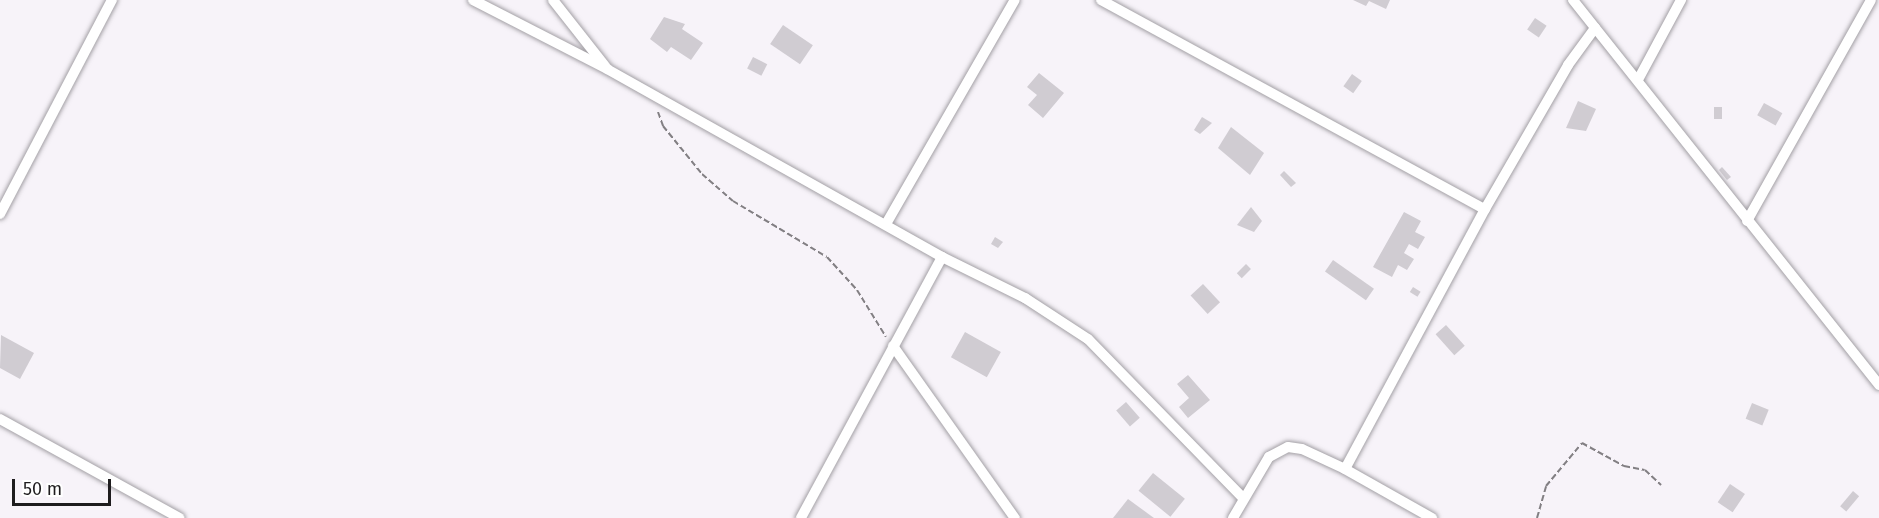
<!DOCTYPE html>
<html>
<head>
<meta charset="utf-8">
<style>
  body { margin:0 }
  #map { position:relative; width:1879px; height:518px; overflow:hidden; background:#f7f3f9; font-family:"Fira Sans",sans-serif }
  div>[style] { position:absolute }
  .building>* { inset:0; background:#d0ccd2; transform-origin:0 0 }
  .path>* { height:2px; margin-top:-1px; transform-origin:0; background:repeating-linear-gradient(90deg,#827f83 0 6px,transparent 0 9px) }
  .roads { filter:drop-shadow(0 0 2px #a3a0a5) drop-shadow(0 0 2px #a3a0a5) }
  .minor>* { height:10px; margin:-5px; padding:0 5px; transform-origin:5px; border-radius:5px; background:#fff }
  span { translate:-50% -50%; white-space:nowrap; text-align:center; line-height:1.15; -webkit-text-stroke:4.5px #fff; paint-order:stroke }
  .scale { position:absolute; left:12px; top:479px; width:99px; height:27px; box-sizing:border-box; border:3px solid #1e1c1e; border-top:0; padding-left:8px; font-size:18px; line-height:21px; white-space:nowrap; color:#1e1c1e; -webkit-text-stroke:4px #fff; paint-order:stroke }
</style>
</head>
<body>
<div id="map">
  <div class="building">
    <i style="clip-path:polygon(1353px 0,1390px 0,1386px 9px,1369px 1px,1366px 6px)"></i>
    <i style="clip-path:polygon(664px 17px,685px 24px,682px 29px,703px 43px,691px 60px,671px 47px,667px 52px,650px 39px)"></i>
    <i style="left:1535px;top:18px;width:14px;height:14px;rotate:34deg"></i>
    <i style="left:783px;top:25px;width:36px;height:23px;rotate:34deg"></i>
    <i style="left:753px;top:57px;width:16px;height:13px;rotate:27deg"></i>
    <i style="clip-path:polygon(1039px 73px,1064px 93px,1043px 118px,1028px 105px,1037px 95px,1027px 87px)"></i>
    <i style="left:1352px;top:74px;width:12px;height:15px;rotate:35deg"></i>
    <i style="clip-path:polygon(1578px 101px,1596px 109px,1586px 131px,1566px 128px)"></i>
    <i style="left:1764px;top:103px;width:21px;height:14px;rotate:29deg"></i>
    <i style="left:1714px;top:107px;width:8px;height:12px"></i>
    <i style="clip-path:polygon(1202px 117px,1212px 123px,1200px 134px,1194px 130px)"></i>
    <i style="clip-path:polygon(1231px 127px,1264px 153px,1250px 175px,1218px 148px)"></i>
    <i style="clip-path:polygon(1722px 167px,1731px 177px,1727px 180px,1719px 170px)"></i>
    <i style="clip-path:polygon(1284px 171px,1296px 183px,1291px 187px,1280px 175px)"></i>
    <i style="clip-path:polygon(1251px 207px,1262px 221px,1254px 232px,1237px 225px)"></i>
    <i style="clip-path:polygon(1404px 212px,1421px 221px,1415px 232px,1425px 237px,1418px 249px,1409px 244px,1404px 253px,1414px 259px,1407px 270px,1398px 265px,1392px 277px,1373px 267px)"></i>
    <i style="clip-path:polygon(995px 237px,1003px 242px,998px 248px,991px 244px)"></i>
    <i style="left:1333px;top:260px;width:50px;height:14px;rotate:35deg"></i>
    <i style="left:1246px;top:264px;width:7px;height:13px;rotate:45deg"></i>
    <i style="left:1203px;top:284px;width:25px;height:17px;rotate:47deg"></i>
    <i style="left:1413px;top:287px;width:9px;height:6px;rotate:32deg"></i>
    <i style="left:1446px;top:325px;width:28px;height:14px;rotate:48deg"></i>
    <i style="left:965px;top:332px;width:41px;height:29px;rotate:29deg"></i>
    <i style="clip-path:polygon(1px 335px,34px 353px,20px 379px,0 368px)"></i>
    <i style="clip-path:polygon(1188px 375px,1210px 400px,1188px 418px,1179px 407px,1189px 398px,1177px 384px)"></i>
    <i style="left:1126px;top:402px;width:21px;height:13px;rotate:49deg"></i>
    <i style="left:1752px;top:403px;width:18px;height:17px;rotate:22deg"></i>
    <i style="left:1153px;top:473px;width:41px;height:23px;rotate:39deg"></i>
    <i style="left:1730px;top:484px;width:18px;height:22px;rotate:34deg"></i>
    <i style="left:1853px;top:491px;width:8px;height:20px;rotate:40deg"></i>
    <i style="clip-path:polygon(1128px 499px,1154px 518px,1113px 518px)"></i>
  </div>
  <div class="path">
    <i style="left:658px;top:112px;width:15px;rotate:70deg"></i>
    <i style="left:663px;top:126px;width:62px;rotate:50.9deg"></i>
    <i style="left:702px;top:174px;width:41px;rotate:41.1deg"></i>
    <i style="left:733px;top:201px;width:109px;rotate:30.8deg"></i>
    <i style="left:827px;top:257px;width:45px;rotate:47.7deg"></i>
    <i style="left:857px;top:290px;width:55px;rotate:58.3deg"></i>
    <i style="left:1537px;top:518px;width:33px;rotate:-74deg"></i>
    <i style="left:1546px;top:486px;width:56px;rotate:-50.1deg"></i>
    <i style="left:1582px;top:443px;width:48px;rotate:28.7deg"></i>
    <i style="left:1624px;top:466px;width:21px;rotate:11deg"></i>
    <i style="left:1645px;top:470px;width:22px;rotate:43deg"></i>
  </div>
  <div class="roads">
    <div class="minor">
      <i style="left:473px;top:0;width:151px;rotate:27.2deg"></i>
      <i style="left:607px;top:69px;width:384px;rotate:29.3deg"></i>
      <i style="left:942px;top:257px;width:297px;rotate:118.4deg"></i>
      <i style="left:553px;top:0;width:84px;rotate:51.8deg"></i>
      <i style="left:1101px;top:0;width:437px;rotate:28.6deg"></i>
      <i style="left:1485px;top:209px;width:295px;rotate:118.3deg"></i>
      <i style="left:1573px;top:0;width:492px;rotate:51.5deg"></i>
      <i style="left:1639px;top:78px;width:89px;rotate:-61.7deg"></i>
      <i style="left:1485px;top:209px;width:166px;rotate:-60deg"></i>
      <i style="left:1568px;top:65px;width:46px;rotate:-53.9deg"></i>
      <i style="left:0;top:214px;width:242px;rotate:-62.4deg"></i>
      <i style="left:1747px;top:221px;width:253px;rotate:-60.7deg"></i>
      <i style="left:886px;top:224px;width:258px;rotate:-60.1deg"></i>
      <i style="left:942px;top:257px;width:93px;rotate:26.3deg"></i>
      <i style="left:1025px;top:298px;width:75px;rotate:33.1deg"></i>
      <i style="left:1088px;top:339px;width:222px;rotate:45.7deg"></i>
      <i style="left:893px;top:346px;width:211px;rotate:54.7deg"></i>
      <i style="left:0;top:419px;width:205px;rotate:28.9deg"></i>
      <i style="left:1233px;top:518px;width:71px;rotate:-59.5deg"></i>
      <i style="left:1269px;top:457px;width:21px;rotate:-28deg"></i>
      <i style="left:1288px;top:447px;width:14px;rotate:8deg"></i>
      <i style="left:1302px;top:449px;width:47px;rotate:24.9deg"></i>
      <i style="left:1345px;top:469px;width:100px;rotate:29.4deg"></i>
    </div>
  </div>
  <div class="scale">50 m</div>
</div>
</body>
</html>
